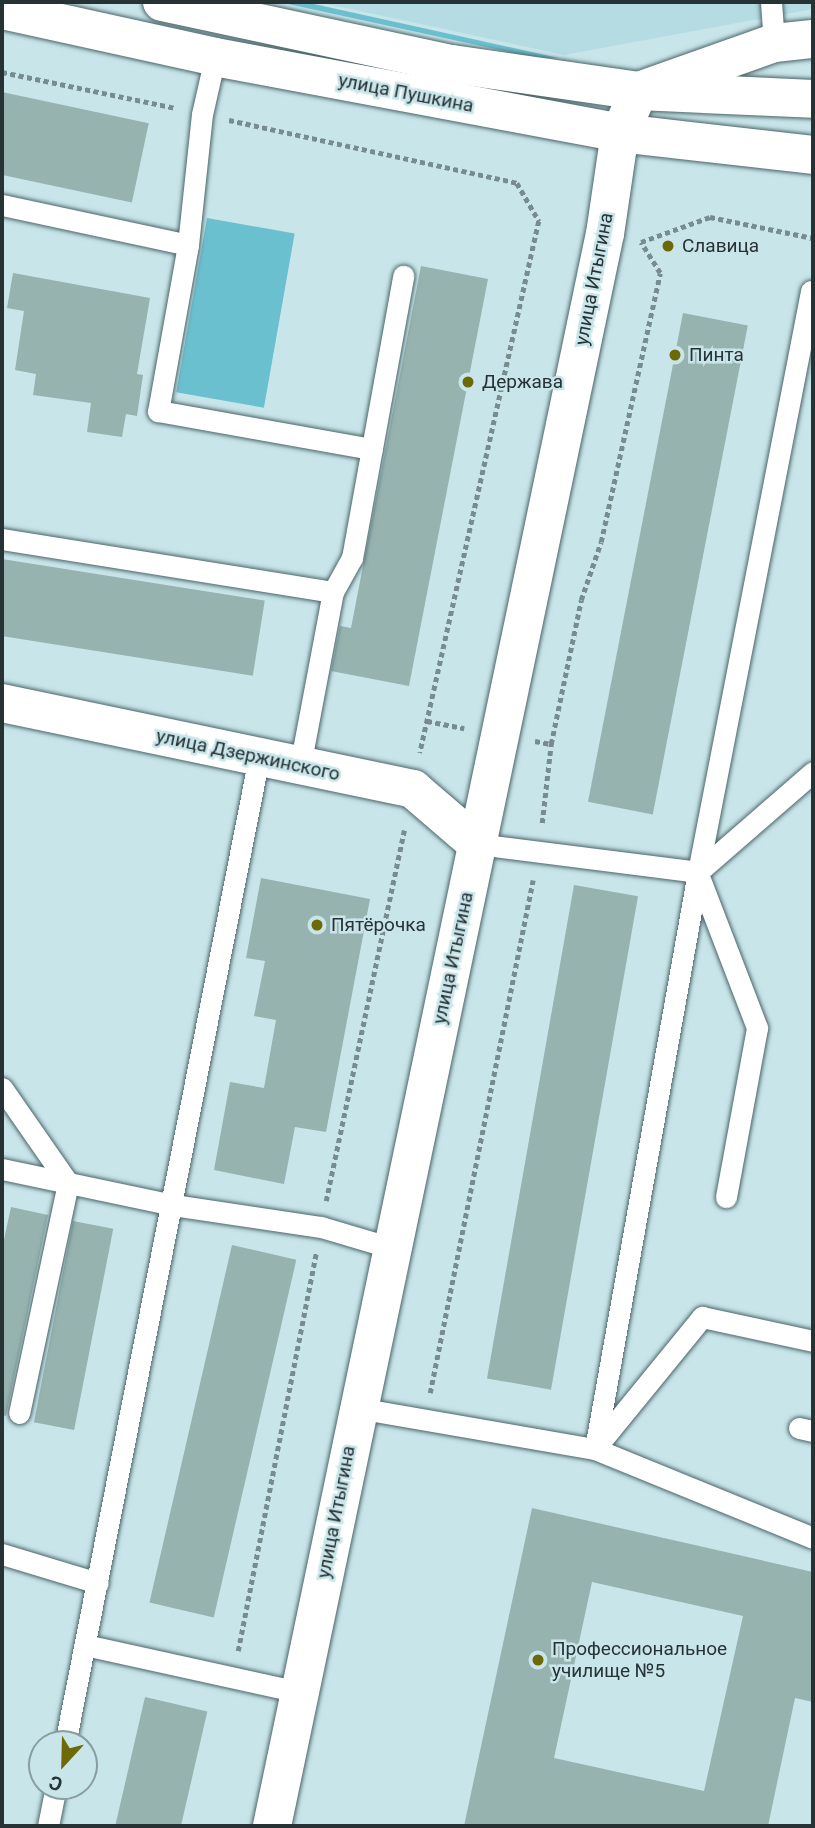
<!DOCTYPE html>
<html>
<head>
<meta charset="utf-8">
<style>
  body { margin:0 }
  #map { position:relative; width:815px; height:1828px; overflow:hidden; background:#c8e5ea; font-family:Roboto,sans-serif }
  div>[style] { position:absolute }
  .built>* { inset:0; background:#b5dce2 }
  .green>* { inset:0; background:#6bc0cf; transform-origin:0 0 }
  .building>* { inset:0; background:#96b3b0; transform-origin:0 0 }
  .path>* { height:4.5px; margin-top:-2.25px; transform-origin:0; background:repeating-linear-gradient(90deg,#788c90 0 5px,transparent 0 8.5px) }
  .roads { filter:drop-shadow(0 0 2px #4b6569) drop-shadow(0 0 2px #4b6569) }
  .service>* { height:21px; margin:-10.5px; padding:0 10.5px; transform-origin:10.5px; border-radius:10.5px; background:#fff }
  .minor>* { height:38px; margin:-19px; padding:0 19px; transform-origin:19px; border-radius:19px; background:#fff }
  .primary>* { height:38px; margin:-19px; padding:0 19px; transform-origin:19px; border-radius:19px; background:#fff }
  .dots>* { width:19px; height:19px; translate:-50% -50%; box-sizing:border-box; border:4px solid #c8e5ea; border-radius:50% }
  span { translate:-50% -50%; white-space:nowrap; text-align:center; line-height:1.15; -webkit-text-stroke:5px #c8e5ea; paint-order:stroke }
  .street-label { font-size:19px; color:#273234 }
  .poi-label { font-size:19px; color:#273234 }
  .left { translate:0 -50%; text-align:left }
  .frame { position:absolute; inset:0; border:4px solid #273234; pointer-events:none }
  .north { position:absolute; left:28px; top:1730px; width:70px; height:70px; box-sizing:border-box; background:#c8e5ea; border:2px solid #889da1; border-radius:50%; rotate:202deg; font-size:19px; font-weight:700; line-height:28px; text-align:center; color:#273234 }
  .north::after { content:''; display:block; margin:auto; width:24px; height:32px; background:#6b6a07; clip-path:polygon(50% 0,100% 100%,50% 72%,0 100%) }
</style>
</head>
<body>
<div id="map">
  <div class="built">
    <i style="clip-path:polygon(318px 2px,813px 2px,813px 9px,564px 55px)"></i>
  </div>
  <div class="green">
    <i style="clip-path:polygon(279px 2px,305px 2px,559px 58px,536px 58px)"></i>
    <i style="left:207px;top:218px;width:89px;height:177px;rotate:10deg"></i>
  </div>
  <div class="building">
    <i style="left:2px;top:92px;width:150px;height:81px;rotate:12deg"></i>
    <i style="clip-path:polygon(421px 266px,488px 279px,409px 686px,331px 671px,340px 626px,351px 628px)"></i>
    <i style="clip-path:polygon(13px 273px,150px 298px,137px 374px,143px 375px,137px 416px,126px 414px,122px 437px,87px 432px,91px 403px,33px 395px,36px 374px,15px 370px,24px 311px,7px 308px)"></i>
    <i style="left:683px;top:313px;width:66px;height:498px;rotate:11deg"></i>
    <i style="left:2px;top:559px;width:266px;height:76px;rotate:9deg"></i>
    <i style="clip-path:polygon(261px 878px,370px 899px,326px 1132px,295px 1127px,284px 1184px,214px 1170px,230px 1082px,264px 1088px,276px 1020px,254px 1016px,265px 961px,246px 958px)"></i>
    <i style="left:574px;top:885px;width:65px;height:501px;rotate:10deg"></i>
    <i style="clip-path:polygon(11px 1207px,48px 1215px,6px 1416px,2px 1415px,2px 1249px)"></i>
    <i style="left:73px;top:1221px;width:41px;height:205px;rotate:11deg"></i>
    <i style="left:232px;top:1245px;width:66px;height:367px;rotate:13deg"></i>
    <i style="clip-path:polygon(evenodd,532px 1508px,813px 1572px,813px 1702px,795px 1698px,768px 1826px,464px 1826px,532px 1508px,592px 1582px,743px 1616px,704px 1791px,554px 1758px,592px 1582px)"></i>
    <i style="left:145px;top:1697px;width:64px;height:132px;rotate:13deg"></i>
  </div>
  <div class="path">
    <i style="left:2px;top:72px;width:178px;rotate:11.7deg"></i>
    <i style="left:229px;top:120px;width:295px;rotate:12.3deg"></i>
    <i style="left:517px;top:183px;width:44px;rotate:59.9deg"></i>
    <i style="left:539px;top:221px;width:545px;rotate:102.61deg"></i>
    <i style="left:427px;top:721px;width:38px;rotate:11deg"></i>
    <i style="left:535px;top:741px;width:16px;rotate:11deg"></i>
    <i style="left:542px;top:823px;width:80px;rotate:-83.5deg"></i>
    <i style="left:551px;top:744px;width:147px;rotate:-78.2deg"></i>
    <i style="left:581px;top:600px;width:61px;rotate:-71deg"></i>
    <i style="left:601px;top:542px;width:275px;rotate:-77.6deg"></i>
    <i style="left:660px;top:273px;width:36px;rotate:-122deg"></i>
    <i style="left:641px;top:242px;width:73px;rotate:-19.9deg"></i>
    <i style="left:710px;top:217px;width:105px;rotate:11.5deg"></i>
    <i style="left:326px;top:1201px;width:379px;rotate:-78.1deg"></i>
    <i style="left:430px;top:1393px;width:523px;rotate:-78.65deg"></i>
    <i style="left:238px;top:1651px;width:405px;rotate:-78.9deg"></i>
  </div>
  <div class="roads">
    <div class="service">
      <i style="left:771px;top:2px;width:41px;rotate:85.8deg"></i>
      <i style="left:215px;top:57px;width:58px;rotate:102.8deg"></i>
      <i style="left:202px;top:114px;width:132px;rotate:96.1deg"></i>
      <i style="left:188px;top:245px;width:169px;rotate:100.2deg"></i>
      <i style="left:158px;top:411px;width:217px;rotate:10.1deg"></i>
      <i style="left:2px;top:205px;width:190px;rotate:12.1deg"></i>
      <i style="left:2px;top:539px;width:335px;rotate:9.1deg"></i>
      <i style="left:300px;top:766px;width:177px;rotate:-79.3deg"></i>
      <i style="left:333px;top:592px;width:39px;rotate:-61deg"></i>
      <i style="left:352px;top:558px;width:287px;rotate:-79.7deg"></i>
      <i style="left:477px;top:844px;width:223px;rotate:7.2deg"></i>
      <i style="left:698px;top:872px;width:592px;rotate:-78.99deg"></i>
      <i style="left:698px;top:874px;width:165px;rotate:69deg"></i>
      <i style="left:757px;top:1028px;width:172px;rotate:100.4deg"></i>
      <i style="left:2px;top:1088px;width:116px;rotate:55.2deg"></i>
      <i style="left:68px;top:1183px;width:235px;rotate:102deg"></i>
      <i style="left:2px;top:1169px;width:175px;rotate:11.9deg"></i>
      <i style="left:173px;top:1205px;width:150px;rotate:8.5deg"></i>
      <i style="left:321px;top:1227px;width:74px;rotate:16.5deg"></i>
      <i style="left:357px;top:1408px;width:242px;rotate:9.8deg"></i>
      <i style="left:595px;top:1449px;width:235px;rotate:22.2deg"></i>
      <i style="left:799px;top:1428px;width:14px;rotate:12deg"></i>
      <i style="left:596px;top:1447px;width:168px;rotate:-50.8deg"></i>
      <i style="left:702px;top:1317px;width:114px;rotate:12.2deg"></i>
      <i style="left:595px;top:1449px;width:586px;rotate:-79.88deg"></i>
      <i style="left:698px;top:872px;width:152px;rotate:-41deg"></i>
      <i style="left:2px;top:1554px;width:100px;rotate:16.8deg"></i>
      <i style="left:85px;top:1645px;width:219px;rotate:12.4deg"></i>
      <i style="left:65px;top:1744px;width:1006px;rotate:-78.88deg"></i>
      <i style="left:48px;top:1826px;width:41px;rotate:-78.7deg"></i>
    </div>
    <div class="minor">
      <i style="left:2px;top:703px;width:420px;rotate:11.8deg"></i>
      <i style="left:413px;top:789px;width:84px;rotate:40.7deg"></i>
      <i style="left:272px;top:1826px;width:1626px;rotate:-78.19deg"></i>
      <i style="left:605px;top:234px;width:102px;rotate:-81.6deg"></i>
      <i style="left:620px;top:133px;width:46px;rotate:-65.7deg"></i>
      <i style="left:639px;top:91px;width:143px;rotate:-19.6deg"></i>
      <i style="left:774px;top:43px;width:39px;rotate:-6deg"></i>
    </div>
    <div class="primary">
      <i style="left:162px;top:2px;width:297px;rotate:12.1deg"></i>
      <i style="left:452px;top:64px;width:189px;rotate:8.2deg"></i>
      <i style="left:639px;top:91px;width:174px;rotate:2.6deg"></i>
      <i style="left:2px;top:10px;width:218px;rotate:12.4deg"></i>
      <i style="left:215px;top:57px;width:412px;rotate:10.6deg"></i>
      <i style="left:620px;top:133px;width:194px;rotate:6.5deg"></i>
    </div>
  </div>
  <div class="dots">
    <i style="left:668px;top:246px;background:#6b6a07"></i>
    <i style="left:675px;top:355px;background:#6b6a07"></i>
    <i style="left:468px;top:382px;background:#6b6a07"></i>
    <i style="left:317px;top:925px;background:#6b6a07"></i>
    <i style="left:538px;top:1660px;background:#6b6a07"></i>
  </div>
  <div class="street-label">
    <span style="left:406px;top:93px;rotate:11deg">улица Пушкина</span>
    <span style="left:594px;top:279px;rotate:-79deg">улица Итыгина</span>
    <span style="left:248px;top:755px;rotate:12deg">улица Дзержинского</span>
    <span style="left:453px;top:958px;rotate:-78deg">улица Итыгина</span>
    <span style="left:336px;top:1512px;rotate:-79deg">улица Итыгина</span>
  </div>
  <div class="poi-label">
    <span class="left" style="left:682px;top:246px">Славица</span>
    <span class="left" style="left:689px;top:355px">Пинта</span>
    <span class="left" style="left:482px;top:382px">Держава</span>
    <span class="left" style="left:331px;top:925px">Пятёрочка</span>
    <span class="left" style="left:552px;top:1660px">Профессиональное<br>училище №5</span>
  </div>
  <div class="frame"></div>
  <div class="north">С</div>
</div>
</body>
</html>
